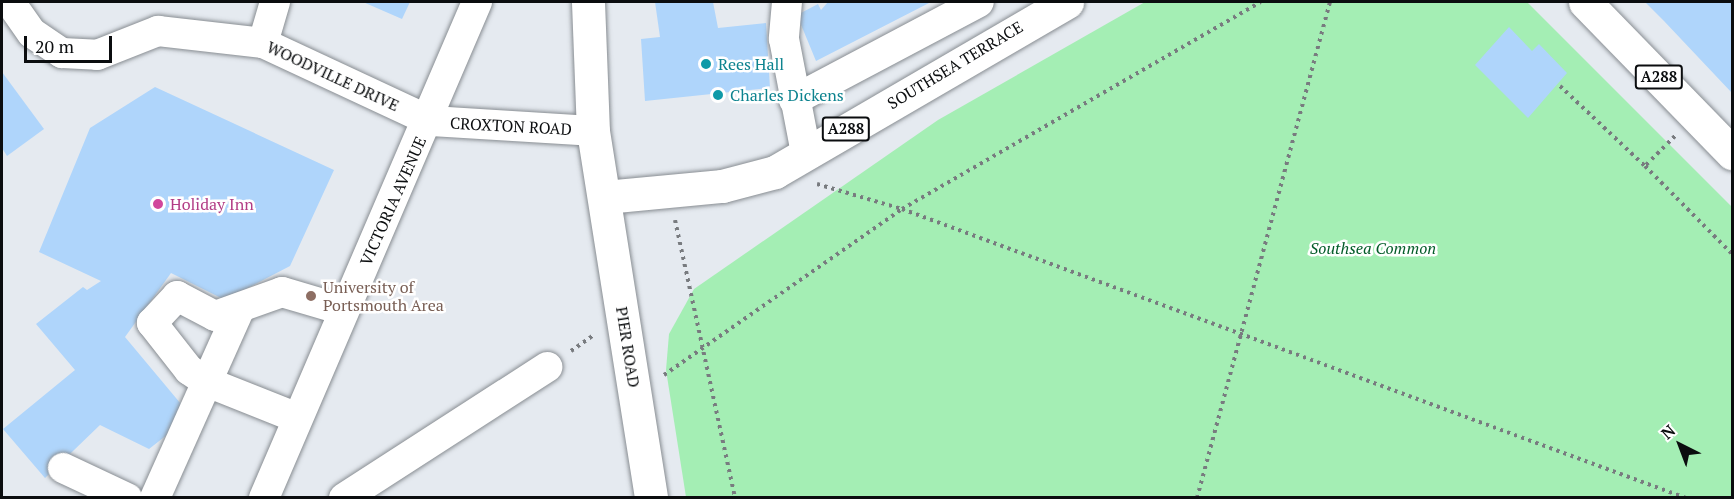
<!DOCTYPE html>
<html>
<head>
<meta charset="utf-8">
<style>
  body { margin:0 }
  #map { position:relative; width:1734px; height:499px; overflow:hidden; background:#e5eaf0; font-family:"PT Serif",serif }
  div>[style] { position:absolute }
  .green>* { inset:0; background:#a4eeb4 }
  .building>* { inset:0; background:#afd5fb }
  .path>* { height:4px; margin-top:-2px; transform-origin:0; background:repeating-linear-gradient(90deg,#787b7f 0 3px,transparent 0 7.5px) }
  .roads { filter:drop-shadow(0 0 2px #888d92) drop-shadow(0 0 2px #888d92) }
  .minor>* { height:30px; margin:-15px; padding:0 15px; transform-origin:15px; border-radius:15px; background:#fff }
  .major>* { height:33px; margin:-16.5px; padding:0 16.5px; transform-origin:16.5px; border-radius:16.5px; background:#fff }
  .dots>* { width:16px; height:16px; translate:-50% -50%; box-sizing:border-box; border:3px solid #fff; border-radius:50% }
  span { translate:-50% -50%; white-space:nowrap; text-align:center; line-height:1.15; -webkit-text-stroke:5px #fff; paint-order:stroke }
  .shield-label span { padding:2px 4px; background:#fff; border:2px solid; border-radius:4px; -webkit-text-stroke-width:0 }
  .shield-label { font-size:15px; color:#0b0d0f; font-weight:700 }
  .culture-label { font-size:16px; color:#0d838f }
  .left { translate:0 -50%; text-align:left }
  .street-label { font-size:16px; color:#0b0d0f }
  .hotel-label { font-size:16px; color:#b23c85 }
  .park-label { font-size:16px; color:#025b28; font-style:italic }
  .education-label { font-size:16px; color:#785e54 }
  .frame { position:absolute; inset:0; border:3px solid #0b0d0f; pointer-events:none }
  .north { position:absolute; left:1650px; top:415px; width:60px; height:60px; -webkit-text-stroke:4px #fff; paint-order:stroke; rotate:318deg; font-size:16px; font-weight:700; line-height:24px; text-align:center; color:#0b0d0f }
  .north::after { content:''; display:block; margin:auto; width:21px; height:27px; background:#0b0d0f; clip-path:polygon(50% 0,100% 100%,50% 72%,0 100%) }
  .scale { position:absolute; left:24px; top:36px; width:88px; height:27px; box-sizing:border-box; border:3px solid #0b0d0f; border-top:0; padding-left:8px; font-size:18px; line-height:21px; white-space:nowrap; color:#0b0d0f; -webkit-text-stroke:4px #fff; paint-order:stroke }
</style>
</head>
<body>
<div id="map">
  <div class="green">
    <i style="clip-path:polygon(1145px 2px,1527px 2px,1732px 207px,1732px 497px,686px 497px,666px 370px,669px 334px,694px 289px,938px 120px)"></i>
  </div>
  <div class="building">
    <i style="clip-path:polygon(363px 2px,410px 2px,402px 19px)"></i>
    <i style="clip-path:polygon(655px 2px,713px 2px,718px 28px,766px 23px,770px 88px,645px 101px,641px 39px,660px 37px)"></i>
    <i style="clip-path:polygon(828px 2px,931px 2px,816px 61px,797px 15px,818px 4px,821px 10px)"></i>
    <i style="clip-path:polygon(1645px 2px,1732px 2px,1732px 93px,1664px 21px)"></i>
    <i style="clip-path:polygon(1509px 27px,1532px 51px,1539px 44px,1567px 73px,1528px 118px,1475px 65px)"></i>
    <i style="clip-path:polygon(2px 72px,44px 129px,7px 156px,2px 148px)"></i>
    <i style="clip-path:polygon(155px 87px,334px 170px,290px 266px,225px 300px,171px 273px,125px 337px,191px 416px,149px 449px,100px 425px,45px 478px,3px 429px,75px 370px,36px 324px,83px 287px,87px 290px,101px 281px,39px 252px,90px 128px)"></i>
  </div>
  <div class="path">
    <i style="left:1560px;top:86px;width:117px;rotate:43.3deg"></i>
    <i style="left:1675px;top:136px;width:42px;rotate:135deg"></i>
    <i style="left:1645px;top:166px;width:124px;rotate:45.3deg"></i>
    <i style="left:817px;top:184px;width:89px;rotate:16.4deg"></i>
    <i style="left:902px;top:209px;width:836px;rotate:20.24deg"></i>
    <i style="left:675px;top:220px;width:284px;rotate:77.8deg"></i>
    <i style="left:571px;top:351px;width:28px;rotate:-35deg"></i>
    <i style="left:664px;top:375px;width:290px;rotate:-34.9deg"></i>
    <i style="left:902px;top:209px;width:414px;rotate:-30deg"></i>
    <i style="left:1197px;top:498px;width:514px;rotate:-74.99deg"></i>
  </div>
  <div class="roads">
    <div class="minor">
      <i style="left:10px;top:2px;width:38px;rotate:55deg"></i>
      <i style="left:32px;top:33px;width:36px;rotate:34deg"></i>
      <i style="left:62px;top:53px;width:35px;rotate:3deg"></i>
      <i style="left:97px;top:55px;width:66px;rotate:-21.5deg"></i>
      <i style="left:158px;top:31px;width:106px;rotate:6.5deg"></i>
      <i style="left:263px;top:43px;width:184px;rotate:25deg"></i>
      <i style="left:430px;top:121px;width:163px;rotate:3.5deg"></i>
      <i style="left:787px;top:2px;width:37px;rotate:95deg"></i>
      <i style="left:784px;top:39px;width:116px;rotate:79.1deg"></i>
      <i style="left:263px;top:43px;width:43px;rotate:-73.7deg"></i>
      <i style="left:794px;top:100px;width:209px;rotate:-27.9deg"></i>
      <i style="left:295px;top:417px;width:95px;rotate:-158.3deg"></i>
      <i style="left:207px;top:382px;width:22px;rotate:-146deg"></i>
      <i style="left:189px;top:370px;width:60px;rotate:-128.2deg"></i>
      <i style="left:152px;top:323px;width:37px;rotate:-47deg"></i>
      <i style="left:177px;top:296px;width:43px;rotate:27.8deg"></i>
      <i style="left:215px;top:316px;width:71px;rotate:-19.7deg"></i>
      <i style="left:282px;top:292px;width:64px;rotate:16.4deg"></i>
      <i style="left:63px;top:468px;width:71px;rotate:25.1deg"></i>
      <i style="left:155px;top:498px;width:208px;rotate:-65.9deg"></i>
      <i style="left:264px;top:498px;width:540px;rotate:-66.76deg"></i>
      <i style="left:344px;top:498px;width:242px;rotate:-32.8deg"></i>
    </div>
    <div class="major">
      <i style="left:588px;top:2px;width:129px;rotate:87.8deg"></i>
      <i style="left:593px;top:131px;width:372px;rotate:81deg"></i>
      <i style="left:1585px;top:2px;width:211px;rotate:45.8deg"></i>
      <i style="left:605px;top:197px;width:118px;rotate:-5.4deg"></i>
      <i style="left:722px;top:186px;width:55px;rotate:-14.8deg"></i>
      <i style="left:775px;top:172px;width:338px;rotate:-30.2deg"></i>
    </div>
  </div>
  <div class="dots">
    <i style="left:706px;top:64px;background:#0f9aa8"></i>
    <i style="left:718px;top:95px;background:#0f9aa8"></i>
    <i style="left:158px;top:204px;background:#d1479c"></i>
    <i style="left:311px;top:296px;background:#8d6e63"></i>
  </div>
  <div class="shield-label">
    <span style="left:1659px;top:77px">A288</span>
    <span style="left:846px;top:129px">A288</span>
  </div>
  <div class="culture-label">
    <span class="left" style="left:718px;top:64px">Rees Hall</span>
    <span class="left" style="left:730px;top:95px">Charles Dickens</span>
  </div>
  <div class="street-label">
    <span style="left:955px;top:65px;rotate:-31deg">SOUTHSEA TERRACE</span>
    <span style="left:333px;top:76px;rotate:25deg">WOODVILLE DRIVE</span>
    <span style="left:511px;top:126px;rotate:3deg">CROXTON ROAD</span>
    <span style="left:393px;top:201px;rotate:-66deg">VICTORIA AVENUE</span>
    <span style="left:628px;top:347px;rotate:81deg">PIER ROAD</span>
  </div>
  <div class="hotel-label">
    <span class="left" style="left:170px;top:204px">Holiday Inn</span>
  </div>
  <div class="park-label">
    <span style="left:1373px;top:248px">Southsea Common</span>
  </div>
  <div class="education-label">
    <span class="left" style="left:323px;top:296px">University of<br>Portsmouth Area</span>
  </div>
  <div class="frame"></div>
  <div class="north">N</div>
  <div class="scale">20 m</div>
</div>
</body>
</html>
